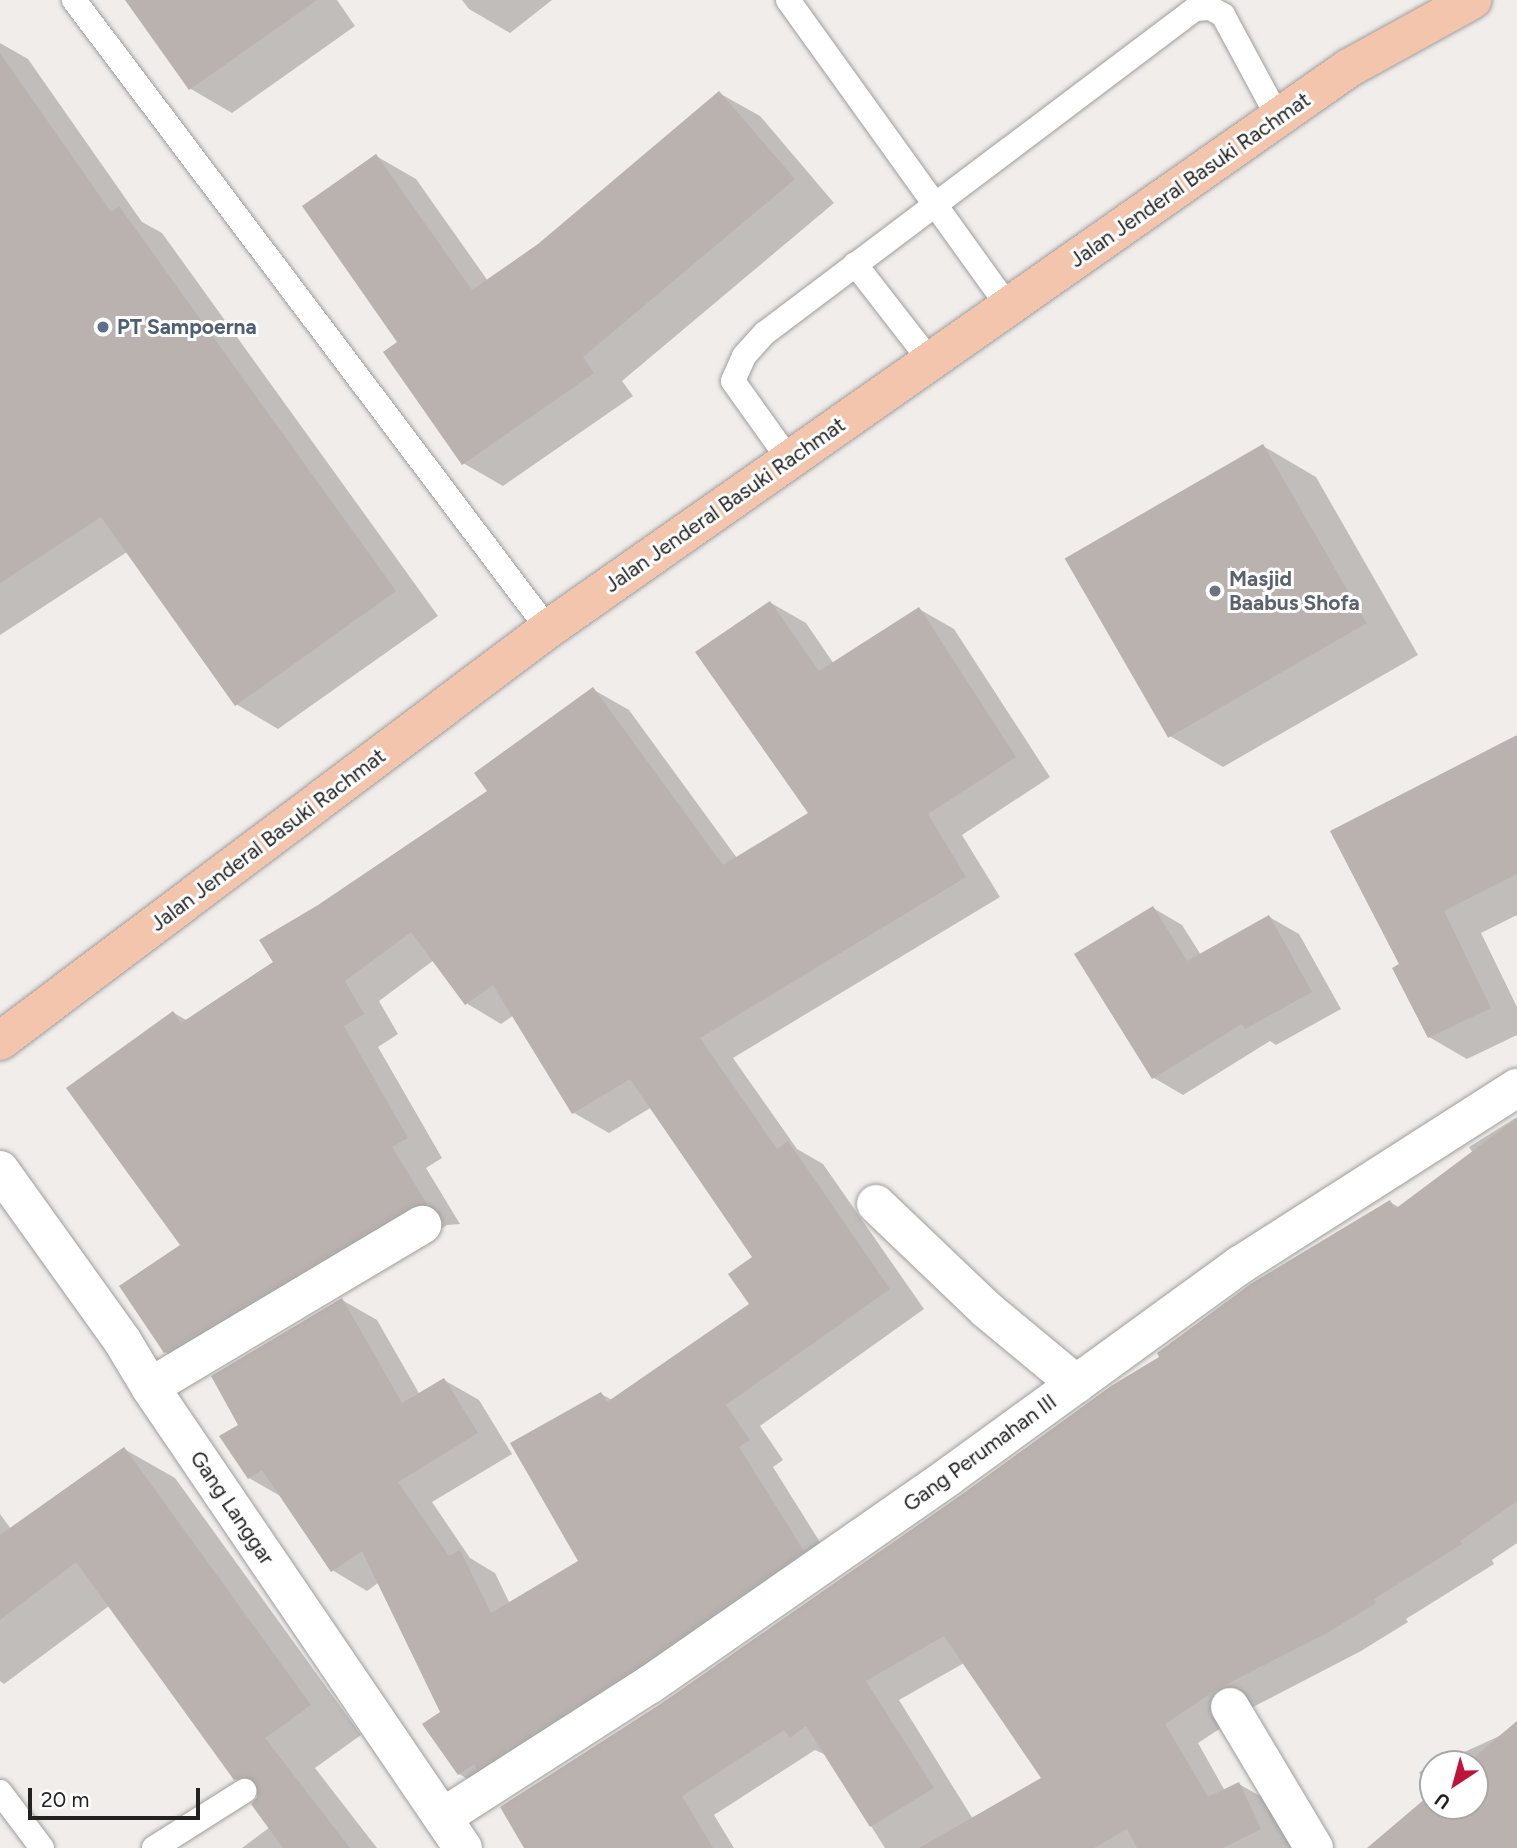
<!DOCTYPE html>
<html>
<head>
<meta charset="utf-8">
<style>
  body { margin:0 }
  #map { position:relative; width:1517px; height:1848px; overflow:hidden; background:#f1edea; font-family:Figtree,sans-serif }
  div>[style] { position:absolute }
  .shadow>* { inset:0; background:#0003 }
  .building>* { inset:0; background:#bab2af; transform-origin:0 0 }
  .roads { filter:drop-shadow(0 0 2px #9f9f9f) drop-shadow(0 0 2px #9f9f9f) }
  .lane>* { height:24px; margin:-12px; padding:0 12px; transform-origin:12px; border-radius:12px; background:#fff }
  .street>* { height:38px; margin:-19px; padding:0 19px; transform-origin:19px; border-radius:19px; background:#fff }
  .primary>* { height:38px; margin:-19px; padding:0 19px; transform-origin:19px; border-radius:19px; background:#f3c5ac }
  .dots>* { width:19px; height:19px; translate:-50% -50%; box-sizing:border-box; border:4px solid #fff; border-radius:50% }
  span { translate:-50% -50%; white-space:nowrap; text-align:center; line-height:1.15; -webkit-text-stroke:6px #fff; paint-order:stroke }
  .street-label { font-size:21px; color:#222 }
  .service-label { font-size:21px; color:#4e5e75; font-weight:700 }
  .left { translate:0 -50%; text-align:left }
  .worship-label { font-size:21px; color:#5b616d; font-weight:700 }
  .north { position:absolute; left:1419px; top:1750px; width:70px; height:70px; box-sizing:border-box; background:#fff; border:2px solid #a7a7a7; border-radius:50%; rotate:216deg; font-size:19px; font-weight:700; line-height:28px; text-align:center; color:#222 }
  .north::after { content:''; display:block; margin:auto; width:24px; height:32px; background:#bf1439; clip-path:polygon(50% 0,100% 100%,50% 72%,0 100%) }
  .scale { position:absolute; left:28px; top:1788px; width:172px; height:32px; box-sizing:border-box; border:4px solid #222; border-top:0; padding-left:9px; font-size:21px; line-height:24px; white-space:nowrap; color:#222; -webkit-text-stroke:5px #fff; paint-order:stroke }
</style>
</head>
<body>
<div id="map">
  <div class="shadow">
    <i style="clip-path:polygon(127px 0,337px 0,355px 26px,232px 113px,191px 89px)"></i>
    <i style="clip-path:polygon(462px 0,552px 0,510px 33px,469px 9px)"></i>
    <i style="clip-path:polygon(0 43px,28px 59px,142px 222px,162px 233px,438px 616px,278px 729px,236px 704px,127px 552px,0 635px)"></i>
    <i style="clip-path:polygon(719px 93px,760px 116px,834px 203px,622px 381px,633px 396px,503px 486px,463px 463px,400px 342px,376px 156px,416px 179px,488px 281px,540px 245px)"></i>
    <i style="clip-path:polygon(1263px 446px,1316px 477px,1418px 655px,1223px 767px,1170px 736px)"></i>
    <i style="clip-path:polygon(771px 603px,806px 623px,834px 664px,919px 609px,954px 629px,1050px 777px,962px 835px,1000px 897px,733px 1058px,797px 1149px,823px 1164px,924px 1309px,760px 1426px,783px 1460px,773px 1467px,838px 1571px,494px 1794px,459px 1774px,442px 1712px,378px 1583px,367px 1591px,332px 1570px,282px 1497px,249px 1478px,241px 1425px,342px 1300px,377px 1320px,420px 1395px,444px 1380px,479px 1400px,512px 1454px,432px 1502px,470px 1558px,495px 1573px,510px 1604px,580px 1561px,601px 1394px,612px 1400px,752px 1305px,754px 1258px,652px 1107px,609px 1133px,574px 1113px,514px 1015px,501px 1024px,466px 1003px,434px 960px,379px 1001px,398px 1034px,378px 1047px,442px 1158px,426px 1168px,460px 1224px,447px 1225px,200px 1372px,165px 1352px,183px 1245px,174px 1013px,188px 1021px,275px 963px,319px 907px,489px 792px,594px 690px,629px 710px,737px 858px,810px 814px)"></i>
    <i style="clip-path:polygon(1517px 737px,1517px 915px,1481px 933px,1517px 1007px,1517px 1035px,1467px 1059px,1429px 1037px,1402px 965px)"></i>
    <i style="clip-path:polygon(1153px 908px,1182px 925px,1201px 955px,1269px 917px,1299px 934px,1341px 1009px,1276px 1045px,1270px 1041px,1183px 1095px,1154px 1078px,1076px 955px)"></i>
    <i style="clip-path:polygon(evenodd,1517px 1117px,1517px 1543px,1492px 1560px,1494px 1564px,1406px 1619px,1408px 1622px,1361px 1651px,1253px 1707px,1198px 1743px,1225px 1791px,1239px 1784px,1272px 1803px,1293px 1848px,885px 1848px,826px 1755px,815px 1750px,714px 1815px,734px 1848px,526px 1848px,662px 1704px,1390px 1202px,1400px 1208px,1473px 1153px,1469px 1147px,1517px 1117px,964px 1663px,1043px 1778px,973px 1819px,899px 1700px,964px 1663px)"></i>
    <i style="clip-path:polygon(124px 1449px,175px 1478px,361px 1735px,315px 1768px,377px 1848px,242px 1848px,270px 1827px,259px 1793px,235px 1779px,109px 1606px,4px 1684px,0 1681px,0 1514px,11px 1529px)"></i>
    <i style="clip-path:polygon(1517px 1728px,1517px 1848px,1369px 1848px,1430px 1796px,1419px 1772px,1433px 1766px,1433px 1806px,1475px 1806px,1475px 1764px,1438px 1764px)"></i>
  </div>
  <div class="building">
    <i style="clip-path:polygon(125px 0,317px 0,189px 90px)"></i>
    <i style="clip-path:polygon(0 53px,111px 212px,119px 206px,396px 591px,235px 706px,101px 517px,0 583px)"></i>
    <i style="clip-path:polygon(719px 91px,795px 179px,583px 357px,594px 373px,462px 465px,383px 352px,397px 342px,302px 206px,376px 154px,472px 290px,538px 244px)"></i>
    <i style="left:1263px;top:444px;width:207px;height:229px;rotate:60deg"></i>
    <i style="clip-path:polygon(770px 601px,819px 671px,919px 607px,1016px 757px,928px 814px,966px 877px,700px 1038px,777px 1149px,788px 1141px,890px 1289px,726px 1405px,750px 1440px,739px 1447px,804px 1551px,637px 1667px,477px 1769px,474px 1764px,458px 1775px,422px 1724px,440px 1712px,362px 1551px,331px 1572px,262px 1470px,248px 1479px,219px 1436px,238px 1425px,211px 1376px,342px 1298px,402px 1403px,444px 1378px,478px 1433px,398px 1482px,449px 1556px,460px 1550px,491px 1613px,578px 1561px,510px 1443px,601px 1392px,607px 1402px,749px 1304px,728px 1274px,752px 1257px,630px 1079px,572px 1114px,493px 985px,465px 1005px,411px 932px,345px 981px,364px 1014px,344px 1026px,408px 1138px,392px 1147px,427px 1204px,411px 1206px,164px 1353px,119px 1286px,180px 1245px,66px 1088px,173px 1011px,181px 1023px,273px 962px,259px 940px,318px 905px,487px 791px,474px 773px,593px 687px,723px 865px,808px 813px,695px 652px)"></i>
    <i style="clip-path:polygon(1517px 735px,1517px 874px,1444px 911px,1491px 1008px,1428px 1038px,1392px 968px,1399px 964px,1330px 831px)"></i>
    <i style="clip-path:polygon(1153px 906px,1187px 961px,1269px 915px,1312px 992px,1245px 1029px,1242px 1024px,1152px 1079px,1074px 954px)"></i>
    <i style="clip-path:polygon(1517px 1118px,1517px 1501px,1460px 1541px,1462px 1544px,1374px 1599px,1376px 1603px,1327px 1633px,1219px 1688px,1165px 1724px,1208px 1797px,1239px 1782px,1261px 1829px,1223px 1848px,1137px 1848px,1127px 1829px,1094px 1848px,919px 1848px,1041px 1778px,944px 1636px,866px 1681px,934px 1788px,870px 1827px,806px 1726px,790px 1738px,784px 1730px,682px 1796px,713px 1848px,524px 1848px,500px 1807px,662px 1703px,961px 1495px,1111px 1386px,1159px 1357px,1157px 1353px,1252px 1283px,1390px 1200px,1395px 1209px)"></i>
    <i style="clip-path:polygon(124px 1447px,311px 1705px,265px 1738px,350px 1848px,283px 1848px,251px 1804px,257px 1797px,256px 1783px,244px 1776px,234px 1780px,76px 1562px,0 1620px,0 1535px)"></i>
    <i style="clip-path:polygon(1517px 1721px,1517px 1848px,1367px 1848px,1433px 1792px,1433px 1806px,1475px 1806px,1475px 1764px,1466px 1764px)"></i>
  </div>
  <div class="roads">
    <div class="lane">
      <i style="left:74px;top:0;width:788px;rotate:53deg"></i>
      <i style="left:788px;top:0;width:378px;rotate:54.3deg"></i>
      <i style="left:855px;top:264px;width:124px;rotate:52.2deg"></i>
      <i style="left:790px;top:461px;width:98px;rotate:-125.5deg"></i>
      <i style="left:733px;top:381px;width:27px;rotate:-66deg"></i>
      <i style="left:744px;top:356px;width:31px;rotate:-48deg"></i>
      <i style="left:765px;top:333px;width:538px;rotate:-37deg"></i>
      <i style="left:1195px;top:9px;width:15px;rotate:-4deg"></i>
      <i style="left:1210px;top:8px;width:15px;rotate:28deg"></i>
      <i style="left:1223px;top:15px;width:116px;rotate:61.7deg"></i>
      <i style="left:0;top:1792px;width:70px;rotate:53.1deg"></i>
      <i style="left:154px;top:1848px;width:107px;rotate:-32.3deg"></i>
    </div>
    <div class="street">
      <i style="left:0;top:1170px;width:211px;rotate:54.4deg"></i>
      <i style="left:123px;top:1342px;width:52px;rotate:59deg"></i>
      <i style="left:150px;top:1387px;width:557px;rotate:55.83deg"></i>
      <i style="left:876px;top:1204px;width:153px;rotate:43.7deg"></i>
      <i style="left:987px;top:1310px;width:116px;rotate:39.7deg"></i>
      <i style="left:150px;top:1387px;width:317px;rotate:-30.8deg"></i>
      <i style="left:1230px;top:1707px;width:164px;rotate:59.2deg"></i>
      <i style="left:443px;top:1817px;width:245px;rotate:-32.7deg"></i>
      <i style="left:649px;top:1685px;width:364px;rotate:-34.8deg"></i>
      <i style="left:948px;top:1477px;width:361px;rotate:-36deg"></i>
      <i style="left:1240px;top:1265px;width:329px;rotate:-32.6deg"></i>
    </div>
    <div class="primary">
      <i style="left:0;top:1041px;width:686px;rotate:-36.94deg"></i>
      <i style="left:548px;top:629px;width:978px;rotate:-35.01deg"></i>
      <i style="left:1349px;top:68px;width:141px;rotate:-28.9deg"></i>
    </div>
  </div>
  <div class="dots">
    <i style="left:103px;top:327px;background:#5c6f8a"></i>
    <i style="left:1215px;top:591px;background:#6b7280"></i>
  </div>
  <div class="street-label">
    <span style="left:1190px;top:180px;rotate:-35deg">Jalan Jenderal Basuki Rachmat</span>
    <span style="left:725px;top:505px;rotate:-35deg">Jalan Jenderal Basuki Rachmat</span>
    <span style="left:268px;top:840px;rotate:-37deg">Jalan Jenderal Basuki Rachmat</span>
    <span style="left:980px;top:1453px;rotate:-36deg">Gang Perumahan III</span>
    <span style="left:232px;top:1508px;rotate:56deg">Gang Langgar</span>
  </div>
  <div class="service-label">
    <span class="left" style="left:117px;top:327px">PT Sampoerna</span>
  </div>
  <div class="worship-label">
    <span class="left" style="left:1229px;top:591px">Masjid<br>Baabus Shofa</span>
  </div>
  <div class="north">U</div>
  <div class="scale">20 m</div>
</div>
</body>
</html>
